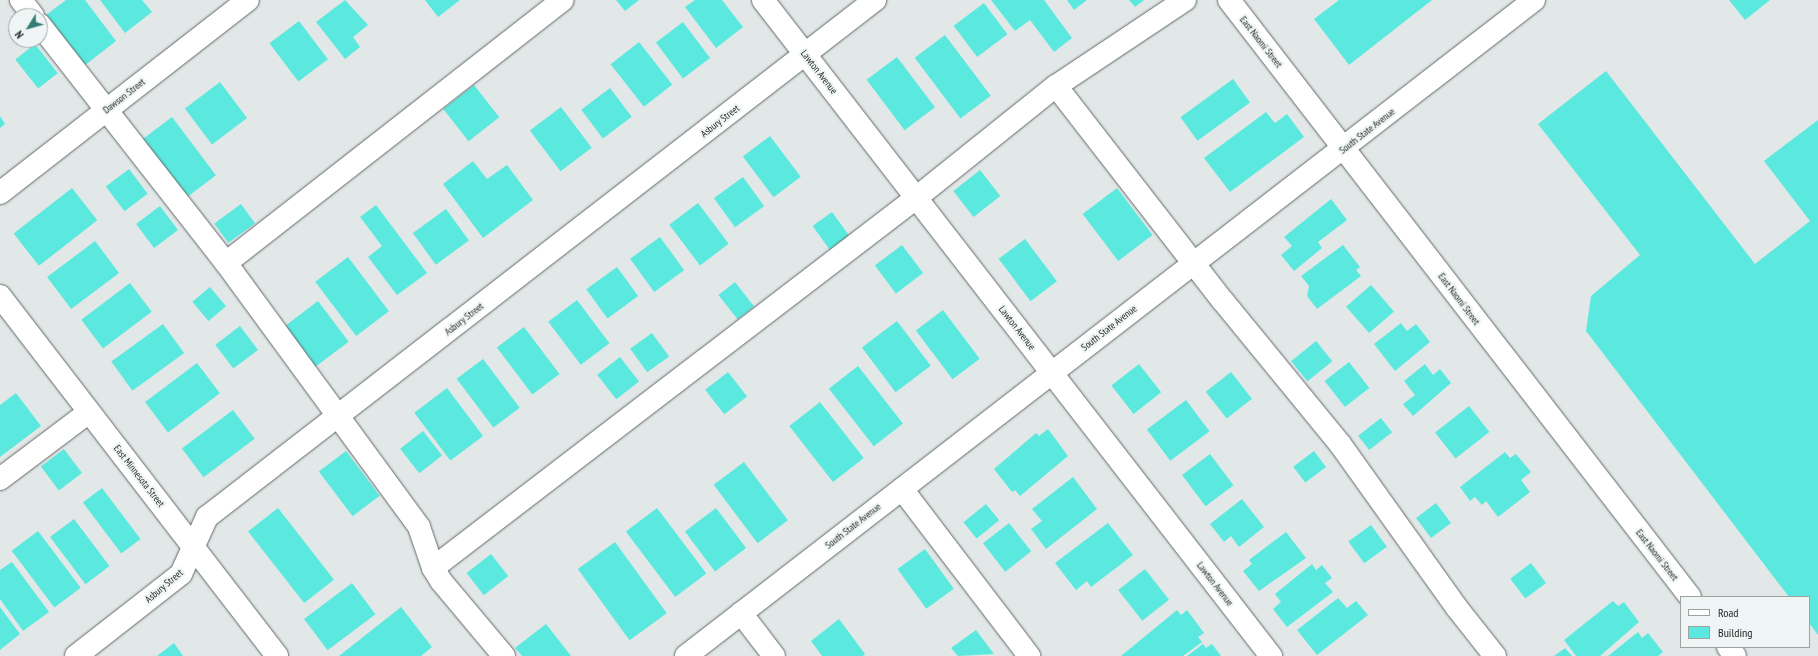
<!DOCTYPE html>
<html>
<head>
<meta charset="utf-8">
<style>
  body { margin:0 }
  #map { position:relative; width:1818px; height:656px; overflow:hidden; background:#e1e8e7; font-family:"PT Sans Narrow",sans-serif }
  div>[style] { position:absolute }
  .building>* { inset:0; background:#5be9df; transform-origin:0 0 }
  .roads { filter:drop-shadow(0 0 1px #626867) drop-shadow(0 0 1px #626867) }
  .minor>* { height:22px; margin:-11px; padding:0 11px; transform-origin:11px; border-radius:11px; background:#fff }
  span { translate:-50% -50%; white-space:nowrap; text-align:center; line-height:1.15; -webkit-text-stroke:4px #eef5f4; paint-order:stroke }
  .street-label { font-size:10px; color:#252828 }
  .legend { position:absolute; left:1680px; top:596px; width:130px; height:52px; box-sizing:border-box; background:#eef5f4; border:1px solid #9ea3a2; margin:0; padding:5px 7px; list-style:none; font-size:12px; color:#252828 }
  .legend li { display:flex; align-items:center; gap:8px; height:20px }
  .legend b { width:20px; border:1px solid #9ea3a2 }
  .north { position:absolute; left:8px; top:8px; width:40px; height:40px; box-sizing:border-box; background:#eef5f4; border:1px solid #9ea3a2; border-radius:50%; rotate:233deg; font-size:11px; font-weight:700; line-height:16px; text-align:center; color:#252828 }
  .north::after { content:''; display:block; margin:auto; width:14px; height:18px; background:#347c76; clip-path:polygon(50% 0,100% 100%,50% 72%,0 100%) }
</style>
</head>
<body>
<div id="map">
  <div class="building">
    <i style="clip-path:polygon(66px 0,85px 0,116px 41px,84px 66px,46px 15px)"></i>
    <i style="clip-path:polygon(100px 0,142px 0,152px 12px,125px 33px)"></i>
    <i style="clip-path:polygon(345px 0,368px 25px,353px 37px,360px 47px,345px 59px,316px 22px)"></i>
    <i style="clip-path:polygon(425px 0,460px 0,438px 17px)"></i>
    <i style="clip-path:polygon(616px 0,639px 0,625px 11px)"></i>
    <i style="clip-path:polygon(695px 0,722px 0,743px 27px,716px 48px,685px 7px)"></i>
    <i style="clip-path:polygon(991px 0,1044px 0,1072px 38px,1054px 52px,1030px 20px,1015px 31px)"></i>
    <i style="clip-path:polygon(1067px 0,1087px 0,1074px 10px)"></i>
    <i style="clip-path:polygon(1129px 0,1144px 0,1135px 7px)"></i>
    <i style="clip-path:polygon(1339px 0,1432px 0,1349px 65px,1314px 19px)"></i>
    <i style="clip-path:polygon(1729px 0,1770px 0,1745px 20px)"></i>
    <i style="left:984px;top:3px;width:39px;height:38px;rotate:53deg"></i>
    <i style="left:299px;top:21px;width:48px;height:37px;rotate:53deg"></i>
    <i style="left:683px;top:22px;width:45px;height:34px;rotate:53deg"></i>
    <i style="left:945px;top:35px;width:76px;height:38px;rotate:53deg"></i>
    <i style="left:639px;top:42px;width:54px;height:36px;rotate:52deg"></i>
    <i style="left:35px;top:44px;width:37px;height:25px;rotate:52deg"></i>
    <i style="left:897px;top:57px;width:63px;height:38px;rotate:53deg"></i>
    <i style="clip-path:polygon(1606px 71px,1755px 264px,1810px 221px,1764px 161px,1818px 120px,1818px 635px,1809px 623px,1809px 597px,1789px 597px,1586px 331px,1591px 296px,1640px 255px,1538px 124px)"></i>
    <i style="left:1233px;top:79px;width:29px;height:65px;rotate:54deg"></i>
    <i style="left:220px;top:82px;width:45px;height:44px;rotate:53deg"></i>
    <i style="left:474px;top:85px;width:41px;height:39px;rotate:52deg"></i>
    <i style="left:610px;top:88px;width:36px;height:36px;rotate:53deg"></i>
    <i style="left:561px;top:107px;width:51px;height:39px;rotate:53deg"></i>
    <i style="clip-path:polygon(1266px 112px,1275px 123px,1287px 114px,1304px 137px,1230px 192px,1204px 158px)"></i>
    <i style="clip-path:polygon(0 116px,5px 124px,0 128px)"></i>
    <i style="left:172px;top:117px;width:73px;height:36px;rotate:53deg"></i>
    <i style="left:770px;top:136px;width:51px;height:34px;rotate:53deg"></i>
    <i style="clip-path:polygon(473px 161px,487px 179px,507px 165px,533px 200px,483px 238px,443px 184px)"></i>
    <i style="left:129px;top:169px;width:31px;height:29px;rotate:53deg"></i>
    <i style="left:980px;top:170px;width:33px;height:34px;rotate:52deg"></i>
    <i style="left:743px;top:177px;width:36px;height:36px;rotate:54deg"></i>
    <i style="left:72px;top:188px;width:41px;height:74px;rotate:52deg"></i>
    <i style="left:1117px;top:188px;width:59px;height:43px;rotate:53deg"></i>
    <i style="clip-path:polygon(1331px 199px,1347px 220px,1318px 242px,1322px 248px,1294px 271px,1281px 255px,1292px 246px,1284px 237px)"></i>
    <i style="left:698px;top:203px;width:51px;height:36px;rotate:53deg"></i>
    <i style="left:241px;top:204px;width:24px;height:33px;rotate:54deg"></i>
    <i style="clip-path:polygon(376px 205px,427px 273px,397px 295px,368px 257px,382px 246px,360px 217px)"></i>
    <i style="left:160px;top:206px;width:30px;height:30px;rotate:53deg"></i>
    <i style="left:446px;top:209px;width:39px;height:41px;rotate:54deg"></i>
    <i style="left:832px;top:212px;width:29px;height:24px;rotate:54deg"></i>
    <i style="left:660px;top:237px;width:41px;height:37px;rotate:54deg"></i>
    <i style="left:1025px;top:239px;width:53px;height:33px;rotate:53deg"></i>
    <i style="left:95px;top:241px;width:40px;height:60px;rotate:53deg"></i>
    <i style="left:902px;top:245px;width:35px;height:34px;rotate:53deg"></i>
    <i style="clip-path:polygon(1343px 245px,1360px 267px,1356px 270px,1361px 276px,1317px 309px,1307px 296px,1309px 286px,1301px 276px)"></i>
    <i style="left:348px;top:257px;width:68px;height:41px;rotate:53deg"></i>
    <i style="left:617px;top:267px;width:36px;height:38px;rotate:54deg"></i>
    <i style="left:735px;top:282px;width:31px;height:21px;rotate:52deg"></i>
    <i style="left:130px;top:283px;width:36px;height:61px;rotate:53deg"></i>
    <i style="left:1371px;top:285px;width:35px;height:33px;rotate:49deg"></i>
    <i style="left:210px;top:287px;width:25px;height:23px;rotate:50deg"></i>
    <i style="left:577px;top:300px;width:54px;height:36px;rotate:53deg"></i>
    <i style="left:318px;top:301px;width:51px;height:43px;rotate:53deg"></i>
    <i style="left:943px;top:310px;width:61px;height:34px;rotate:53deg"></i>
    <i style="left:897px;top:321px;width:56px;height:44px;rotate:53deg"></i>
    <i style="clip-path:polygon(1401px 323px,1407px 331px,1416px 324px,1430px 342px,1395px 371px,1374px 344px)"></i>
    <i style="left:163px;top:324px;width:36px;height:64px;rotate:54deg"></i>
    <i style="left:240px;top:326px;width:30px;height:31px;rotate:53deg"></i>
    <i style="left:524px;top:327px;width:59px;height:34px;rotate:53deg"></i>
    <i style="left:652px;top:333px;width:29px;height:27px;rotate:54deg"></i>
    <i style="left:1316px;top:341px;width:26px;height:32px;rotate:51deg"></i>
    <i style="left:620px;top:357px;width:31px;height:29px;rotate:52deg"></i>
    <i style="left:483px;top:359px;width:61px;height:33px;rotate:53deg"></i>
    <i style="left:1349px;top:362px;width:33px;height:31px;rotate:52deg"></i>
    <i style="left:197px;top:363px;width:38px;height:65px;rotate:53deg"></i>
    <i style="left:1139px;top:364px;width:36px;height:35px;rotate:52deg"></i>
    <i style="clip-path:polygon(1425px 364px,1433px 375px,1440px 369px,1451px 383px,1413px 416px,1403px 404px,1415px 395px,1404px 381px)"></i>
    <i style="left:858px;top:366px;width:73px;height:37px;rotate:52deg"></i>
    <i style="left:728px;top:372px;width:31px;height:29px;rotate:52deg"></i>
    <i style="left:1231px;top:372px;width:34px;height:32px;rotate:52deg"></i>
    <i style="left:447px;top:388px;width:60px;height:41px;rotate:53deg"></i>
    <i style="clip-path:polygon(16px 393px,41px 426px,0 457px,0 405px)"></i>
    <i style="left:1186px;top:400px;width:39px;height:49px;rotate:53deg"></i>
    <i style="left:820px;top:402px;width:71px;height:39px;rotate:52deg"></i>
    <i style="left:1469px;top:406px;width:33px;height:43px;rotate:52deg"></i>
    <i style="left:233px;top:410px;width:36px;height:64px;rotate:53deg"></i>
    <i style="left:1381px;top:418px;width:18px;height:29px;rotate:52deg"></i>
    <i style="clip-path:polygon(1048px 429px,1068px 456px,1020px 496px,1015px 490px,1012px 492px,994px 469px,1036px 433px,1039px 436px)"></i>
    <i style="left:423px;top:431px;width:31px;height:29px;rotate:52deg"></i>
    <i style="left:64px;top:449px;width:30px;height:29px;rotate:53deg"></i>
    <i style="left:346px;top:451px;width:56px;height:34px;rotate:53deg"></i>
    <i style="left:1314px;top:451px;width:20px;height:26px;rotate:53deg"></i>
    <i style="clip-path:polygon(1505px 452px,1510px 458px,1516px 454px,1531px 472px,1521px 480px,1530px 492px,1498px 517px,1486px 501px,1482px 505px,1475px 497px,1470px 501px,1460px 487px)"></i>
    <i style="left:1210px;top:454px;width:39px;height:35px;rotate:53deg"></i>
    <i style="left:744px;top:462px;width:73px;height:38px;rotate:53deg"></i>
    <i style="clip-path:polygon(1073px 477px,1097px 509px,1046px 549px,1031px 529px,1042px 521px,1032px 509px)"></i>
    <i style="left:102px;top:488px;width:64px;height:24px;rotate:53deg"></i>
    <i style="clip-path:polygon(1242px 499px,1264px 527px,1239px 547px,1231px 536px,1224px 542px,1210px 524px)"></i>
    <i style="left:1436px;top:503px;width:25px;height:25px;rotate:53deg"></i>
    <i style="left:986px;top:504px;width:21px;height:29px;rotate:51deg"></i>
    <i style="left:278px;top:508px;width:91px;height:38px;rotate:52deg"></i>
    <i style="left:657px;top:508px;width:82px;height:39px;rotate:53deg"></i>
    <i style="left:716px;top:508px;width:50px;height:39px;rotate:53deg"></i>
    <i style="left:74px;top:519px;width:59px;height:30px;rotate:53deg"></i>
    <i style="left:1009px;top:523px;width:36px;height:33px;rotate:52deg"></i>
    <i style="clip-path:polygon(1108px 523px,1133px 555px,1091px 587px,1087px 581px,1076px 590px,1055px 563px)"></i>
    <i style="left:1371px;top:525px;width:27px;height:28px;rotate:54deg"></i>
    <i style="left:38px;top:531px;width:71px;height:33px;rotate:53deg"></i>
    <i style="clip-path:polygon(1286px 532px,1306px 558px,1259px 591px,1243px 571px,1252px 564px,1249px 560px)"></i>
    <i style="left:615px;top:542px;width:88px;height:46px;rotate:54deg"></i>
    <i style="left:925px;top:549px;width:49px;height:34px;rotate:54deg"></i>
    <i style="left:491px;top:554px;width:28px;height:31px;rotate:52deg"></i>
    <i style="clip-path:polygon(12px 562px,49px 612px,23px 631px,0 599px,0 570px)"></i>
    <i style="left:1531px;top:563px;width:25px;height:26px;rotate:53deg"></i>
    <i style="clip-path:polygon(1312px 564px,1316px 570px,1322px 565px,1332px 578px,1325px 583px,1333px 592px,1287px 627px,1273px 609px,1281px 602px,1275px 594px)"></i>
    <i style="left:1145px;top:569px;width:39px;height:34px;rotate:52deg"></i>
    <i style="left:352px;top:583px;width:39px;height:60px;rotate:53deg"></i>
    <i style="clip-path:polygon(1338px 598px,1347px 608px,1356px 601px,1368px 615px,1317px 655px,1297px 630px)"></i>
    <i style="clip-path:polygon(1613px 601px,1618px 606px,1624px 602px,1639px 622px,1600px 656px,1576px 656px,1564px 640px)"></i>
    <i style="clip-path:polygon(0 607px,20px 634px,0 650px)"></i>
    <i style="clip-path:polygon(401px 607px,432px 647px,421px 656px,339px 656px)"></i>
    <i style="clip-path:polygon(1177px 610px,1181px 615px,1187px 610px,1204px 633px,1198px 637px,1202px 642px,1183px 656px,1121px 656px)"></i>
    <i style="clip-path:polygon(839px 619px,865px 654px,863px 656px,822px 656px,811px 641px)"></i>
    <i style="clip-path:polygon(546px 624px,571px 656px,522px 656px,515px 648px)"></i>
    <i style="clip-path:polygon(976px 630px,994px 654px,958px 656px,951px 648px)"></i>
    <i style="clip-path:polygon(1638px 632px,1642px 638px,1648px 633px,1663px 652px,1658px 656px,1608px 656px)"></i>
    <i style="clip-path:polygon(174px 643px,183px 656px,157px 656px)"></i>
    <i style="clip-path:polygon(1203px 644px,1206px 648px,1212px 644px,1221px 656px,1187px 656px)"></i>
    <i style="clip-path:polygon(1565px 648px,1572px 656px,1554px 656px)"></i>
  </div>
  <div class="roads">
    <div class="minor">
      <i style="left:21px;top:0;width:20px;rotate:53deg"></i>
      <i style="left:763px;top:0;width:830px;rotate:52.25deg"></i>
      <i style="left:1229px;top:0;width:754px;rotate:52.32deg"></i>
      <i style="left:40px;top:25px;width:302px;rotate:52deg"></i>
      <i style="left:226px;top:263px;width:327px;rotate:53.8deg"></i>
      <i style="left:419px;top:527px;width:43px;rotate:71.1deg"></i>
      <i style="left:433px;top:568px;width:15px;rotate:58deg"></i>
      <i style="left:441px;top:581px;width:98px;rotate:50deg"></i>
      <i style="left:1056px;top:86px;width:272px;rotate:52.2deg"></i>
      <i style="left:1223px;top:301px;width:185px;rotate:50.7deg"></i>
      <i style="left:1340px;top:444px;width:201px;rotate:54.5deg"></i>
      <i style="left:1457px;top:608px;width:61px;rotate:51.6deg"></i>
      <i style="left:0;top:193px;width:314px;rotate:-37.9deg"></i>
      <i style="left:226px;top:263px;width:427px;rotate:-38deg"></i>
      <i style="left:0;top:296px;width:454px;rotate:52.4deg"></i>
      <i style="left:0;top:479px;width:111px;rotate:-37deg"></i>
      <i style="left:902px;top:489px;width:210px;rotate:52.7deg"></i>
      <i style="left:433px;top:568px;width:608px;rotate:-37.45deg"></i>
      <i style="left:916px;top:198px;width:179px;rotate:-38.7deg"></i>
      <i style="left:1056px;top:86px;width:155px;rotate:-33.7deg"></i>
      <i style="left:741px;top:613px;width:54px;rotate:52.5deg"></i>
      <i style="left:1728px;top:647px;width:11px;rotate:52deg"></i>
      <i style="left:76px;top:656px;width:133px;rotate:-38deg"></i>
      <i style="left:181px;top:574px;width:63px;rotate:-65.5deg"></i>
      <i style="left:207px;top:517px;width:845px;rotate:-37.74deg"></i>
      <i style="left:686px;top:656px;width:1072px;rotate:-37.72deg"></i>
    </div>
  </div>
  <div class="street-label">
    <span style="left:1261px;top:42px;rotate:52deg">East Naomi Street</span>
    <span style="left:819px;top:72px;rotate:52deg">Lawton Avenue</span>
    <span style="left:124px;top:96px;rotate:-38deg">Dawson Street</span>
    <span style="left:720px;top:121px;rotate:-38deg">Asbury Street</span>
    <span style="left:1367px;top:131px;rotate:-38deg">South State Avenue</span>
    <span style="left:1459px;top:299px;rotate:53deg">East Naomi Street</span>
    <span style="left:464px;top:319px;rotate:-38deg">Asbury Street</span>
    <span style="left:1017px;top:328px;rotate:52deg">Lawton Avenue</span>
    <span style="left:1109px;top:328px;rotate:-38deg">South State Avenue</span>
    <span style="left:139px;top:476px;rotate:52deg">East Minnesota Street</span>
    <span style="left:853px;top:526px;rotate:-38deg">South State Avenue</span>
    <span style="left:1657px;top:555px;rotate:52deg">East Naomi Street</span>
    <span style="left:1215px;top:584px;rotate:52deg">Lawton Avenue</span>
    <span style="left:164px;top:586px;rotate:-40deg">Asbury Street</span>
  </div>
  <ul class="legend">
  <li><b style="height:5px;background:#fff"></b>Road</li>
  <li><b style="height:11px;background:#5be9df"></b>Building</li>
  </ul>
  <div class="north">N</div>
</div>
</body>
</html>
